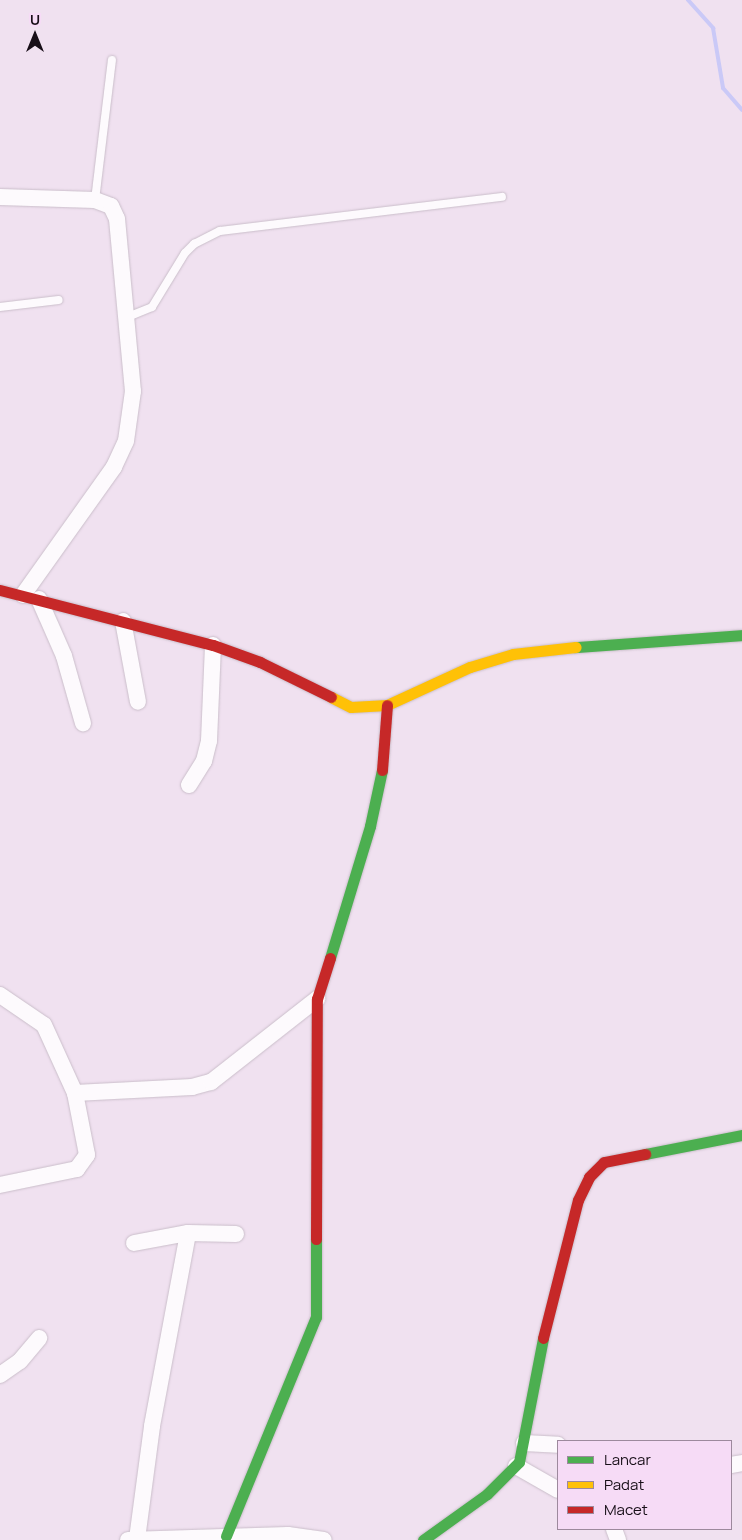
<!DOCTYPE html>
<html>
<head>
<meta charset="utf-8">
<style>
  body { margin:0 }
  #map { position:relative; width:742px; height:1540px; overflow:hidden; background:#f0e1f0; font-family:Manrope,sans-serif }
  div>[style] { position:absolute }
  .stream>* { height:4px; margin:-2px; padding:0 2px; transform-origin:2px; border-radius:2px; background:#cac9f7 }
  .roads { filter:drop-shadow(0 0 1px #cabeca) drop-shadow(0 0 1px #cabeca) }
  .lane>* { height:8px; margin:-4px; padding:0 4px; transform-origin:4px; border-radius:4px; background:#fdfafd }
  .street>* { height:16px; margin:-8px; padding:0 8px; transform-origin:8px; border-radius:8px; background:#fdfafd }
  .fast>* { height:11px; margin:-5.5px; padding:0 5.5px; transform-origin:5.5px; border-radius:5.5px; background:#4caf50 }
  .slow>* { height:11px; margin:-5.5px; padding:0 5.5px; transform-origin:5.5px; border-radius:5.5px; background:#ffc107 }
  .jam>* { height:11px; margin:-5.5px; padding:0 5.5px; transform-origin:5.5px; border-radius:5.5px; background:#c62828 }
  span { translate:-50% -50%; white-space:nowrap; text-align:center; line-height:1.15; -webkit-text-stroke:4px #f6dbf6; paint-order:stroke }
  .legend { position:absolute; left:557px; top:1440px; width:175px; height:90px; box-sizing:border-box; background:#f6dbf6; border:1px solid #9d899d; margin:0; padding:6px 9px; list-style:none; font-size:15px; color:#180f18 }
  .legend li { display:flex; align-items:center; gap:10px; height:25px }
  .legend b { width:25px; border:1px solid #9d899d }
  .north { position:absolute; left:10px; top:10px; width:50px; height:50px; -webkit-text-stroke:4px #f6dbf6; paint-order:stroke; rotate:0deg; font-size:14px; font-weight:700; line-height:20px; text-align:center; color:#180f18 }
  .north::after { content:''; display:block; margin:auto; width:18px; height:22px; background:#180f18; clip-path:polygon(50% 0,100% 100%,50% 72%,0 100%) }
</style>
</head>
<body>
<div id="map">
  <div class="stream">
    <i style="left:688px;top:0;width:38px;rotate:48deg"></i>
    <i style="left:713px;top:28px;width:61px;rotate:80.5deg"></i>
    <i style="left:723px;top:88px;width:29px;rotate:49deg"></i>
  </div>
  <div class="roads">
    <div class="lane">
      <i style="left:95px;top:200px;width:141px;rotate:-83.1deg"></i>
      <i style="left:0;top:307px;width:59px;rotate:-6.8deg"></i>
      <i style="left:125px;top:318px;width:29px;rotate:-22deg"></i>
      <i style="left:152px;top:307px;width:63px;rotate:-58.6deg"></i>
      <i style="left:185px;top:253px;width:13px;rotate:-45deg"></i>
      <i style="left:194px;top:244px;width:29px;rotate:-27deg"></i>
      <i style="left:220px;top:231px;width:284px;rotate:-6.9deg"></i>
    </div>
    <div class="street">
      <i style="left:0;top:197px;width:95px;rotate:1.8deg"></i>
      <i style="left:95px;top:200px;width:17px;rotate:21deg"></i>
      <i style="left:111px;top:206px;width:14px;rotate:65deg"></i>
      <i style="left:117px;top:219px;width:173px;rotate:84.7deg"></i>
      <i style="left:133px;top:391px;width:50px;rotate:98deg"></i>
      <i style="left:126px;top:441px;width:29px;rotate:115deg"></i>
      <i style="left:114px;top:467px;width:157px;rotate:125.4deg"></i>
      <i style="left:39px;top:599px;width:62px;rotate:66.3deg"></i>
      <i style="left:64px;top:656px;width:70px;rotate:74.2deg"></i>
      <i style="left:123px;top:621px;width:82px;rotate:79.5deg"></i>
      <i style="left:189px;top:785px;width:28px;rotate:-58deg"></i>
      <i style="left:204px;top:761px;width:21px;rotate:-76deg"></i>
      <i style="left:209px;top:741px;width:96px;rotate:-87.6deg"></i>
      <i style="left:0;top:995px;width:53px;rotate:34.3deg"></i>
      <i style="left:44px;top:1025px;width:75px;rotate:65.5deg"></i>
      <i style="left:75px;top:1093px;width:63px;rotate:79deg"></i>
      <i style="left:87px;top:1155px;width:17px;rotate:126deg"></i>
      <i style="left:77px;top:1169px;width:79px;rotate:168.3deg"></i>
      <i style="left:75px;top:1093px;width:117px;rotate:-2.9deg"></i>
      <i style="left:192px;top:1087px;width:20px;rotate:-15deg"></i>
      <i style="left:211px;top:1082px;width:135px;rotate:-38.1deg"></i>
      <i style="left:134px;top:1243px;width:55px;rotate:-10.5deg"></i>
      <i style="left:188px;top:1233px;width:48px;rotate:1.2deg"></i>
      <i style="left:0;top:1375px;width:24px;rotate:-35deg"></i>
      <i style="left:20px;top:1361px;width:30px;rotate:-50deg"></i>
      <i style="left:524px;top:1443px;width:34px;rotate:3deg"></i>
      <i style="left:731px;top:1465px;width:11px;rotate:-10deg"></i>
      <i style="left:516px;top:1466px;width:48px;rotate:29.7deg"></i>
      <i style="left:614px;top:1529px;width:12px;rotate:70deg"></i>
      <i style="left:137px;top:1539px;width:114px;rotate:-82.4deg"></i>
      <i style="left:152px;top:1426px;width:196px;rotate:-79.4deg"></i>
      <i style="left:128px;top:1540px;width:160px;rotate:-1.8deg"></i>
      <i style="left:288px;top:1535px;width:36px;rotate:8deg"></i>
    </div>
    <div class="fast">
      <i style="left:576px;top:647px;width:166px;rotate:-4.1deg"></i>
      <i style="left:330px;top:958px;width:138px;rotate:-73.1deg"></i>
      <i style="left:370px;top:826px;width:57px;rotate:-77.9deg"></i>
      <i style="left:645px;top:1154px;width:99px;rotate:-11.1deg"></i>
      <i style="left:226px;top:1536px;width:237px;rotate:-67.7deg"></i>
      <i style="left:316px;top:1317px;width:78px;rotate:-90deg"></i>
      <i style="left:423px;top:1540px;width:79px;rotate:-35.7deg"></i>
      <i style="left:487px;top:1494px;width:45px;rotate:-45deg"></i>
      <i style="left:519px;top:1462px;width:126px;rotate:-79deg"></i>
    </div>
    <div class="slow">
      <i style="left:331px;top:697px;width:22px;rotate:27deg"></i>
      <i style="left:351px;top:707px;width:36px;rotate:-3deg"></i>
      <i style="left:387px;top:705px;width:91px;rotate:-24.6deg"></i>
      <i style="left:470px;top:667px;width:45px;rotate:-16.8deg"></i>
      <i style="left:513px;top:654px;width:63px;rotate:-6.3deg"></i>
    </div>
    <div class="jam">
      <i style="left:0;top:590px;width:220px;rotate:14.5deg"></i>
      <i style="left:213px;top:645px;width:50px;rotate:19.9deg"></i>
      <i style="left:260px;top:662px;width:79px;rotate:26.2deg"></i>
      <i style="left:382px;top:770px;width:65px;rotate:-85.6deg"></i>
      <i style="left:316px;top:1239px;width:240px;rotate:-89.8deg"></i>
      <i style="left:317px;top:999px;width:43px;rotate:-72.4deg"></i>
      <i style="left:543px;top:1338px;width:142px;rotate:-75.8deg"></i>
      <i style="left:578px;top:1200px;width:25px;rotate:-64deg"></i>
      <i style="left:589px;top:1177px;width:21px;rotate:-45deg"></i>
      <i style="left:604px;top:1162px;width:42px;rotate:-11deg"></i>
    </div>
  </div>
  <ul class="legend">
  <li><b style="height:6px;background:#4caf50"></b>Lancar</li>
  <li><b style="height:6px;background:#ffc107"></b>Padat</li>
  <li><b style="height:6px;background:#c62828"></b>Macet</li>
  </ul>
  <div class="north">U</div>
</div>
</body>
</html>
